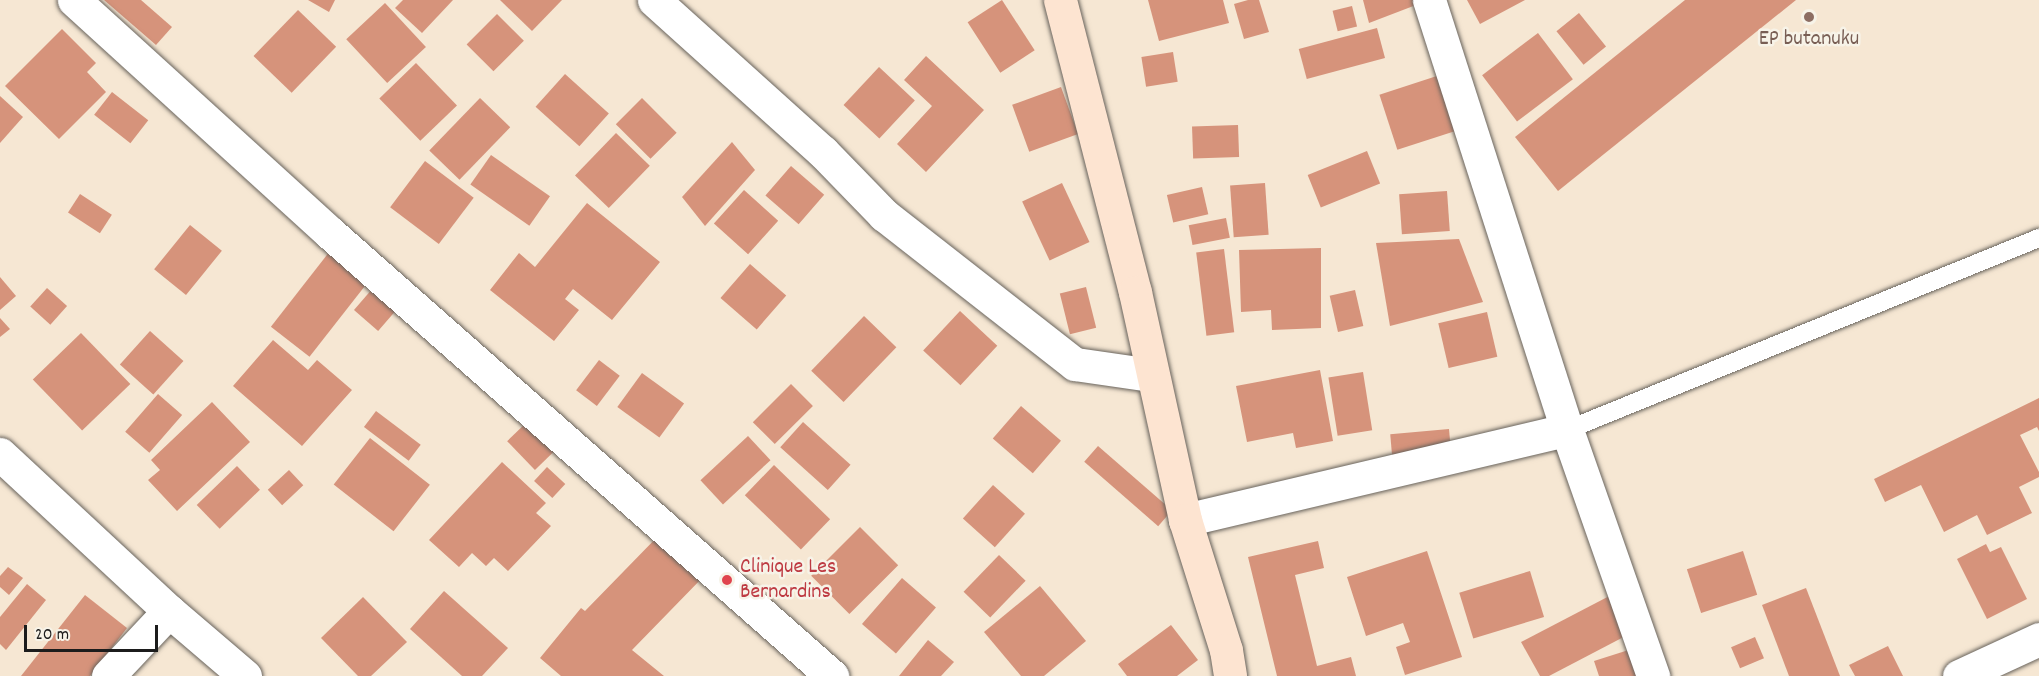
<!DOCTYPE html>
<html>
<head>
<meta charset="utf-8">
<style>
  body { margin:0 }
  #map { position:relative; width:2039px; height:676px; overflow:hidden; background:#f6e7d3; font-family:Dekko,sans-serif }
  div>[style] { position:absolute }
  .building>* { inset:0; background:#d6937b; transform-origin:0 0 }
  .roads { filter:drop-shadow(0 0 2px #68635c) drop-shadow(0 0 2px #68635c) }
  .lane>* { height:18px; margin:-9px; padding:0 9px; transform-origin:9px; border-radius:9px; background:#fff }
  .street>* { height:33px; margin:-16.5px; padding:0 16.5px; transform-origin:16.5px; border-radius:16.5px; background:#fff }
  .secondary>* { height:33px; margin:-16.5px; padding:0 16.5px; transform-origin:16.5px; border-radius:16.5px; background:#fde4d1 }
  .dots>* { width:16px; height:16px; translate:-50% -50%; box-sizing:border-box; border:3px solid #f7f3e8; border-radius:50% }
  span { translate:-50% -50%; white-space:nowrap; text-align:center; line-height:1.15; -webkit-text-stroke:5px #f7f3e8; paint-order:stroke }
  .education-label { font-size:22px; color:#785e54 }
  .health-label { font-size:22px; color:#be3a42 }
  .left { translate:0 -50%; text-align:left }
  .scale { position:absolute; left:24px; top:625px; width:134px; height:27px; box-sizing:border-box; border:3px solid #1c1c1c; border-top:0; padding-left:8px; font-size:18px; line-height:21px; white-space:nowrap; color:#1c1c1c; -webkit-text-stroke:4px #f7f3e8; paint-order:stroke }
</style>
</head>
<body>
<div id="map">
  <div class="building">
    <i style="clip-path:polygon(104px 0,141px 0,172px 27px,156px 45px)"></i>
    <i style="clip-path:polygon(308px 0,335px 0,329px 12px)"></i>
    <i style="clip-path:polygon(403px 0,453px 0,422px 33px,395px 8px)"></i>
    <i style="clip-path:polygon(500px 0,562px 0,532px 31px)"></i>
    <i style="left:1002px;top:0;width:60px;height:41px;rotate:57deg"></i>
    <i style="clip-path:polygon(1148px 0,1223px 0,1229px 23px,1159px 41px)"></i>
    <i style="clip-path:polygon(1248px 0,1259px 0,1269px 32px,1244px 39px,1234px 4px)"></i>
    <i style="clip-path:polygon(1363px 0,1414px 0,1416px 5px,1369px 23px)"></i>
    <i style="clip-path:polygon(1467px 0,1525px 0,1480px 24px)"></i>
    <i style="clip-path:polygon(1685px 0,1796px 0,1558px 191px,1515px 137px)"></i>
    <i style="left:385px;top:3px;width:60px;height:53px;rotate:47deg"></i>
    <i style="left:1352px;top:6px;width:21px;height:20px;rotate:76deg"></i>
    <i style="left:298px;top:10px;width:53px;height:64px;rotate:44deg"></i>
    <i style="left:1579px;top:13px;width:43px;height:29px;rotate:51deg"></i>
    <i style="left:497px;top:14px;width:38px;height:43px;rotate:45deg"></i>
    <i style="left:1377px;top:28px;width:31px;height:81px;rotate:75deg"></i>
    <i style="clip-path:polygon(62px 29px,96px 63px,87px 72px,106px 92px,59px 139px,5px 86px)"></i>
    <i style="left:1538px;top:33px;width:58px;height:70px;rotate:53deg"></i>
    <i style="left:1173px;top:52px;width:30px;height:32px;rotate:81deg"></i>
    <i style="clip-path:polygon(926px 56px,984px 110px,926px 172px,897px 144px,932px 106px,904px 80px)"></i>
    <i style="left:416px;top:63px;width:59px;height:51px;rotate:46deg"></i>
    <i style="left:879px;top:67px;width:49px;height:52px;rotate:43deg"></i>
    <i style="left:1446px;top:73px;width:58px;height:70px;rotate:72deg"></i>
    <i style="left:565px;top:74px;width:59px;height:44px;rotate:42deg"></i>
    <i style="left:1061px;top:87px;width:50px;height:52px;rotate:70deg"></i>
    <i style="left:112px;top:92px;width:46px;height:29px;rotate:38deg"></i>
    <i style="clip-path:polygon(0 96px,23px 117px,0 143px)"></i>
    <i style="left:480px;top:98px;width:42px;height:73px;rotate:44deg"></i>
    <i style="left:642px;top:98px;width:49px;height:37px;rotate:45deg"></i>
    <i style="left:1238px;top:125px;width:32px;height:46px;rotate:88deg"></i>
    <i style="left:616px;top:133px;width:47px;height:59px;rotate:44deg"></i>
    <i style="clip-path:polygon(732px 142px,755px 170px,705px 226px,682px 197px)"></i>
    <i style="left:1367px;top:151px;width:35px;height:64px;rotate:68deg"></i>
    <i style="left:491px;top:155px;width:72px;height:36px;rotate:35deg"></i>
    <i style="left:425px;top:161px;width:61px;height:58px;rotate:37deg"></i>
    <i style="left:791px;top:166px;width:44px;height:39px;rotate:41deg"></i>
    <i style="left:1062px;top:183px;width:65px;height:44px;rotate:65deg"></i>
    <i style="left:1265px;top:183px;width:52px;height:35px;rotate:86deg"></i>
    <i style="left:1202px;top:187px;width:28px;height:36px;rotate:77deg"></i>
    <i style="left:744px;top:190px;width:46px;height:45px;rotate:42deg"></i>
    <i style="left:1447px;top:191px;width:40px;height:48px;rotate:86deg"></i>
    <i style="left:80px;top:194px;width:38px;height:22px;rotate:33deg"></i>
    <i style="clip-path:polygon(587px 203px,660px 262px,612px 320px,573px 289px,565px 299px,579px 310px,554px 341px,490px 290px,519px 253px,535px 267px)"></i>
    <i style="left:1226px;top:218px;width:20px;height:38px;rotate:79deg"></i>
    <i style="left:190px;top:225px;width:41px;height:57px;rotate:39deg"></i>
    <i style="clip-path:polygon(1459px 239px,1483px 302px,1390px 326px,1376px 243px)"></i>
    <i style="clip-path:polygon(1321px 248px,1321px 328px,1272px 330px,1271px 310px,1241px 312px,1239px 250px)"></i>
    <i style="left:1224px;top:249px;width:84px;height:28px;rotate:83deg"></i>
    <i style="left:330px;top:251px;width:49px;height:96px;rotate:38deg"></i>
    <i style="left:750px;top:264px;width:48px;height:45px;rotate:41deg"></i>
    <i style="clip-path:polygon(0 277px,16px 296px,0 310px)"></i>
    <i style="left:1086px;top:287px;width:42px;height:27px;rotate:76deg"></i>
    <i style="left:47px;top:288px;width:27px;height:25px;rotate:42deg"></i>
    <i style="left:373px;top:288px;width:32px;height:29px;rotate:41deg"></i>
    <i style="left:1355px;top:290px;width:37px;height:26px;rotate:77deg"></i>
    <i style="left:960px;top:311px;width:51px;height:54px;rotate:43deg"></i>
    <i style="left:1487px;top:312px;width:46px;height:50px;rotate:77deg"></i>
    <i style="left:864px;top:316px;width:45px;height:76px;rotate:44deg"></i>
    <i style="clip-path:polygon(0 318px,10px 329px,0 337px)"></i>
    <i style="left:150px;top:331px;width:45px;height:45px;rotate:42deg"></i>
    <i style="left:81px;top:333px;width:71px;height:67px;rotate:46deg"></i>
    <i style="clip-path:polygon(273px 340px,308px 370px,317px 360px,352px 390px,302px 446px,233px 386px)"></i>
    <i style="left:599px;top:360px;width:26px;height:38px;rotate:37deg"></i>
    <i style="clip-path:polygon(1320px 370px,1333px 441px,1296px 448px,1293px 433px,1247px 442px,1236px 386px)"></i>
    <i style="left:1363px;top:372px;width:59px;height:35px;rotate:81deg"></i>
    <i style="left:642px;top:373px;width:52px;height:42px;rotate:36deg"></i>
    <i style="left:791px;top:384px;width:31px;height:54px;rotate:45deg"></i>
    <i style="left:158px;top:394px;width:32px;height:50px;rotate:41deg"></i>
    <i style="clip-path:polygon(2039px 398px,2039px 431px,2037px 427px,2020px 435px,2039px 472px,2039px 477px,2019px 487px,2032px 513px,1987px 535px,1977px 515px,1944px 532px,1921px 485px,1885px 502px,1874px 479px)"></i>
    <i style="clip-path:polygon(212px 402px,250px 442px,177px 511px,148px 480px,160px 470px,151px 460px)"></i>
    <i style="left:1021px;top:406px;width:53px;height:43px;rotate:41deg"></i>
    <i style="left:376px;top:411px;width:56px;height:20px;rotate:37deg"></i>
    <i style="left:528px;top:421px;width:40px;height:29px;rotate:46deg"></i>
    <i style="left:803px;top:422px;width:64px;height:34px;rotate:42deg"></i>
    <i style="left:1449px;top:429px;width:37px;height:59px;rotate:85deg"></i>
    <i style="left:748px;top:436px;width:33px;height:65px;rotate:47deg"></i>
    <i style="left:370px;top:438px;width:76px;height:59px;rotate:38deg"></i>
    <i style="left:1098px;top:446px;width:98px;height:21px;rotate:41deg"></i>
    <i style="clip-path:polygon(502px 462px,546px 503px,536px 513px,551px 526px,508px 571px,494px 558px,486px 566px,472px 553px,459px 567px,429px 540px)"></i>
    <i style="left:774px;top:465px;width:78px;height:42px;rotate:44deg"></i>
    <i style="left:237px;top:466px;width:33px;height:56px;rotate:46deg"></i>
    <i style="left:547px;top:467px;width:25px;height:19px;rotate:43deg"></i>
    <i style="left:289px;top:470px;width:21px;height:29px;rotate:47deg"></i>
    <i style="left:993px;top:485px;width:43px;height:45px;rotate:42deg"></i>
    <i style="left:860px;top:527px;width:54px;height:69px;rotate:45deg"></i>
    <i style="clip-path:polygon(662px 532px,706px 574px,632px 650px,664px 676px,561px 676px,540px 658px,581px 608px,585px 611px)"></i>
    <i style="clip-path:polygon(1318px 541px,1324px 568px,1295px 575px,1317px 666px,1351px 657px,1356px 676px,1277px 676px,1248px 557px)"></i>
    <i style="clip-path:polygon(1986px 544px,1990px 552px,2001px 547px,2027px 599px,1987px 619px,1957px 559px)"></i>
    <i style="clip-path:polygon(1427px 551px,1462px 657px,1405px 675px,1396px 647px,1410px 642px,1403px 623px,1366px 636px,1347px 577px)"></i>
    <i style="left:1743px;top:551px;width:46px;height:59px;rotate:72deg"></i>
    <i style="left:999px;top:555px;width:37px;height:51px;rotate:44deg"></i>
    <i style="clip-path:polygon(8px 567px,23px 578px,9px 595px,0 587px,0 576px)"></i>
    <i style="left:1530px;top:571px;width:48px;height:74px;rotate:73deg"></i>
    <i style="left:902px;top:578px;width:45px;height:61px;rotate:41deg"></i>
    <i style="clip-path:polygon(27px 584px,46px 600px,6px 650px,0 644px,0 617px)"></i>
    <i style="clip-path:polygon(1040px 586px,1086px 641px,1044px 676px,1021px 676px,984px 632px)"></i>
    <i style="clip-path:polygon(1806px 588px,1840px 676px,1789px 676px,1762px 605px)"></i>
    <i style="clip-path:polygon(444px 591px,508px 648px,482px 676px,462px 676px,410px 629px)"></i>
    <i style="clip-path:polygon(1617px 592px,1637px 630px,1549px 676px,1540px 676px,1521px 642px)"></i>
    <i style="clip-path:polygon(85px 595px,127px 628px,90px 676px,21px 676px)"></i>
    <i style="clip-path:polygon(363px 597px,407px 642px,371px 676px,358px 676px,321px 638px)"></i>
    <i style="clip-path:polygon(1171px 625px,1198px 660px,1177px 676px,1127px 676px,1118px 664px)"></i>
    <i style="left:1755px;top:637px;width:23px;height:26px;rotate:67deg"></i>
    <i style="clip-path:polygon(928px 640px,954px 662px,941px 676px,899px 676px)"></i>
    <i style="clip-path:polygon(1888px 646px,1903px 676px,1855px 676px,1849px 665px)"></i>
    <i style="clip-path:polygon(1638px 647px,1647px 676px,1599px 676px,1594px 661px)"></i>
  </div>
  <div class="roads">
    <div class="lane">
      <i style="left:1567px;top:430px;width:510px;rotate:-22.14deg"></i>
    </div>
    <div class="street">
      <i style="left:74px;top:0;width:346px;rotate:42.3deg"></i>
      <i style="left:330px;top:233px;width:670px;rotate:41.43deg"></i>
      <i style="left:654px;top:0;width:227px;rotate:42deg"></i>
      <i style="left:823px;top:152px;width:88px;rotate:45.9deg"></i>
      <i style="left:884px;top:215px;width:242px;rotate:38deg"></i>
      <i style="left:1075px;top:364px;width:77px;rotate:8.2deg"></i>
      <i style="left:1429px;top:0;width:452px;rotate:72.2deg"></i>
      <i style="left:1567px;top:430px;width:261px;rotate:70.7deg"></i>
      <i style="left:0;top:454px;width:231px;rotate:42.9deg"></i>
      <i style="left:169px;top:611px;width:100px;rotate:40.5deg"></i>
      <i style="left:1185px;top:520px;width:392px;rotate:-13.3deg"></i>
      <i style="left:108px;top:676px;width:89px;rotate:-46.8deg"></i>
      <i style="left:1959px;top:676px;width:88px;rotate:-24.8deg"></i>
    </div>
    <div class="secondary">
      <i style="left:1060px;top:0;width:301px;rotate:75.6deg"></i>
      <i style="left:1135px;top:292px;width:233px;rotate:77.6deg"></i>
      <i style="left:1185px;top:520px;width:136px;rotate:72.5deg"></i>
      <i style="left:1226px;top:650px;width:26px;rotate:81deg"></i>
    </div>
  </div>
  <div class="dots">
    <i style="left:1809px;top:17px;background:#8d6e63"></i>
    <i style="left:727px;top:580px;background:#e0444e"></i>
  </div>
  <div class="education-label">
    <span style="left:1809px;top:40px">EP butanuku</span>
  </div>
  <div class="health-label">
    <span class="left" style="left:740px;top:580px">Clinique Les<br>Bernardins</span>
  </div>
  <div class="scale">20 m</div>
</div>
</body>
</html>
